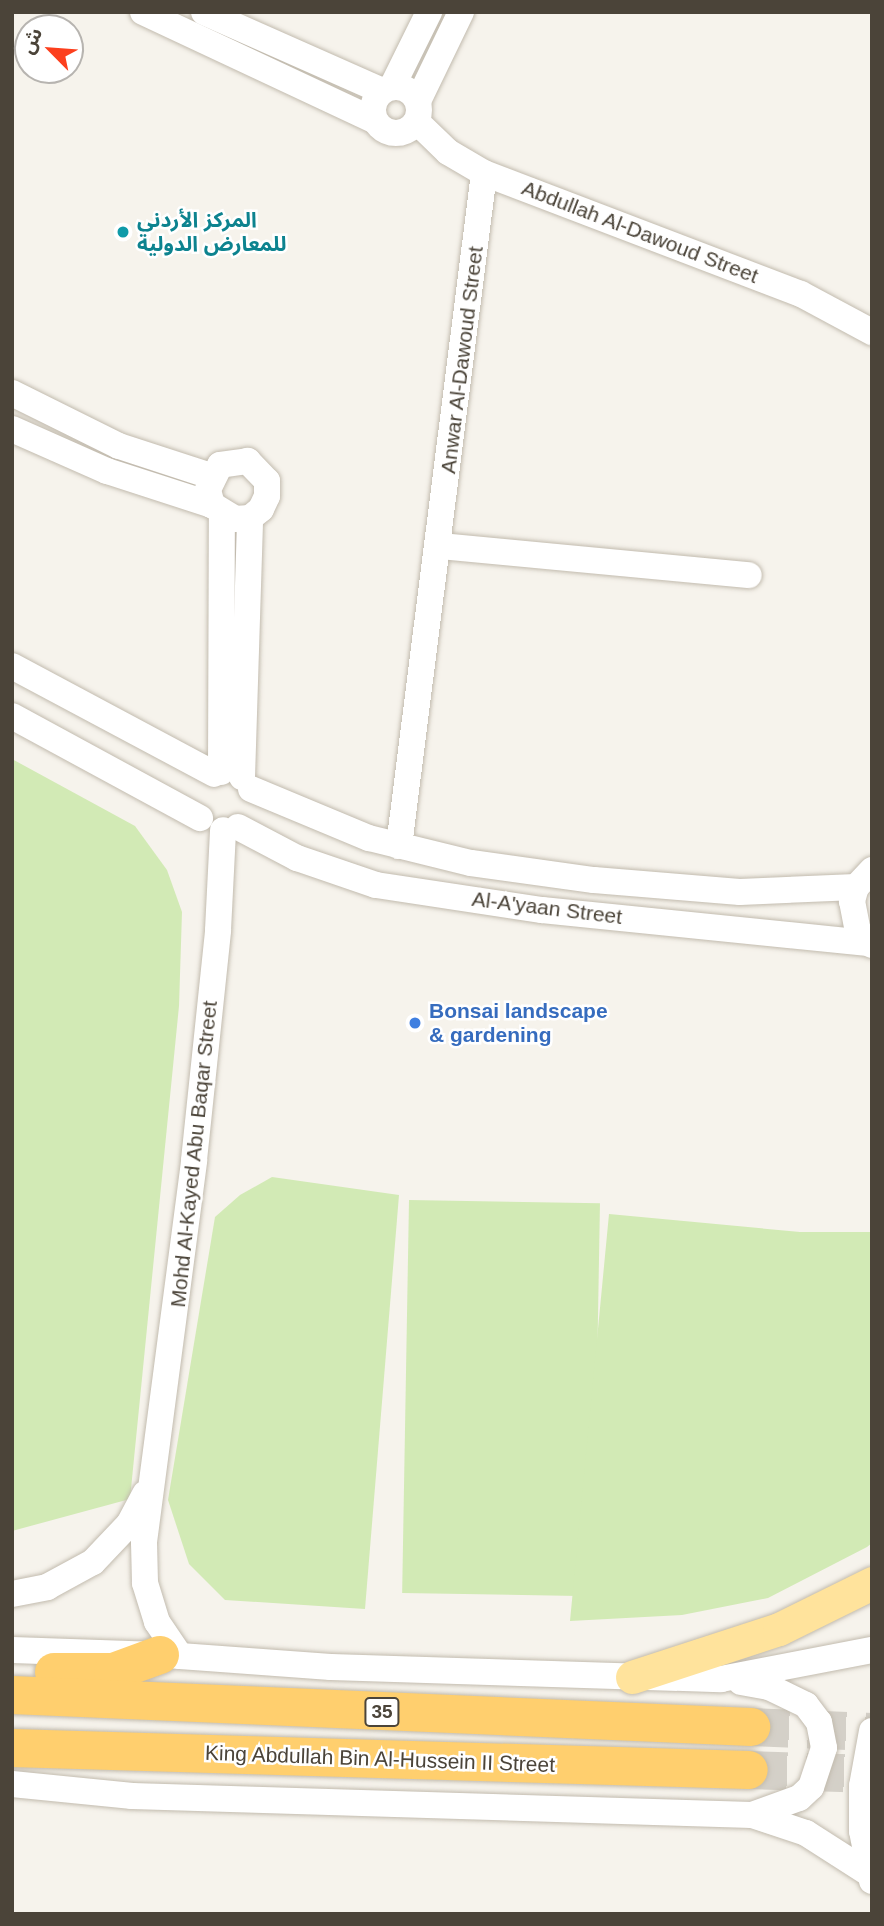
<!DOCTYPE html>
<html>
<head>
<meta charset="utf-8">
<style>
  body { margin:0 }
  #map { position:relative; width:884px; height:1926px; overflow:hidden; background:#f6f3ec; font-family:Helvetica,"Noto Sans Arabic",sans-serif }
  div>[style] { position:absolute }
  .green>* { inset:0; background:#d2eab5; transform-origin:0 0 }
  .highway-tunnel>* { height:38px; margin-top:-19px; transform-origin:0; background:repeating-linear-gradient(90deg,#d4d0c8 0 38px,transparent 0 57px) }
  .roads { filter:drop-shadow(0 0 2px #c2bbae) drop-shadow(0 0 2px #c2bbae) }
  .minor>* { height:26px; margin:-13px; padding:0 13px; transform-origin:13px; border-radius:13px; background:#fff }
  .minor>.ring { margin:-13px; padding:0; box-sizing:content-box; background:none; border:26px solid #fff; border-radius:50% }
  .major>* { height:33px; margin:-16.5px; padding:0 16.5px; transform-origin:16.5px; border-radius:16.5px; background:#ffe39c }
  .highway>* { height:38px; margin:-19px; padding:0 19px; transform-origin:19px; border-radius:19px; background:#ffcf6e }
  .dots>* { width:19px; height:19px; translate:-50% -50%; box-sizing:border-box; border:4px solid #fff; border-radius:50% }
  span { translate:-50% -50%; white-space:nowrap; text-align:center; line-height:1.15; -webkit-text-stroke:5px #fff; paint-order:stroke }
  .shield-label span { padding:2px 5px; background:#fff; border:2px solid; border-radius:5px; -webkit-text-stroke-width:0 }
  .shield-label { font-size:19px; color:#4b4439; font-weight:700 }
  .culture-label { font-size:21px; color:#0d838f; font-weight:700 }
  .left { translate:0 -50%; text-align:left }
  .street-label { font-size:21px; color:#4b4439 }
  .shop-label { font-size:21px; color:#366cbe; font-weight:700 }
  .frame { position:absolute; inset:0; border:14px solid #4b4439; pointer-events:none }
  .north { position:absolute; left:14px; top:14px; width:70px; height:70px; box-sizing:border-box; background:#fff; border:2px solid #b7b4b0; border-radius:50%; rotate:295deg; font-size:19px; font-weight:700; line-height:28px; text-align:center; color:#4b4439 }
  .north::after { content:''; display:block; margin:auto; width:24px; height:32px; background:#fc3f1d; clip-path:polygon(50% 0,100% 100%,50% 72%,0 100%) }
</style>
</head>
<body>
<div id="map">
  <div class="green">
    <i style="clip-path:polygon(12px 759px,135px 826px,167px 870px,182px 912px,179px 1006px,130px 1499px,12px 1531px)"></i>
    <i style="clip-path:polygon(272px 1177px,399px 1195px,365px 1609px,225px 1600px,189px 1564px,168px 1500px,215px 1217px,240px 1195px)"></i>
    <i style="left:409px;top:1200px;width:191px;height:393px;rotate:1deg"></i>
    <i style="clip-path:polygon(609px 1214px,800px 1232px,872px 1232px,872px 1543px,867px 1547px,768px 1598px,682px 1615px,570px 1621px)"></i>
  </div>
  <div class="highway-tunnel">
    <i style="left:751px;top:1727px;width:121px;rotate:2.4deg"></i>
    <i style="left:749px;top:1770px;width:123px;rotate:1.9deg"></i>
  </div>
  <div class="roads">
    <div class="minor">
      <i style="left:143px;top:12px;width:255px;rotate:25.1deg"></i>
      <i style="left:204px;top:12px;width:195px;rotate:23.9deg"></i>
      <i class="ring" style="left:373px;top:87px;width:20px;height:20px"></i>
      <i style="left:392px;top:87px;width:84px;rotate:-63.7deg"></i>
      <i style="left:418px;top:101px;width:99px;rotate:-64.2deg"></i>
      <i style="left:417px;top:122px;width:43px;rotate:44.1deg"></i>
      <i style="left:448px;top:152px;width:42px;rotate:30.3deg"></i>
      <i style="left:484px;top:173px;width:339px;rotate:20.9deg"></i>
      <i style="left:801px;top:294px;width:81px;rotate:28.2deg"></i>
      <i style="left:12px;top:393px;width:119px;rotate:26.4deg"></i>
      <i style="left:119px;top:446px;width:97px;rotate:18.1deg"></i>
      <i style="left:12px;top:429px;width:104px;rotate:23.9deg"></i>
      <i style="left:107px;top:471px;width:110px;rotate:17.9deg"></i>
      <i style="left:212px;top:505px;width:27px;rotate:31deg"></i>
      <i style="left:235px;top:519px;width:15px;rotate:-4deg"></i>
      <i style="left:250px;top:518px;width:14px;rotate:-39deg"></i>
      <i style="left:261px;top:509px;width:14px;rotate:-65deg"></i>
      <i style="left:267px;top:496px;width:15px;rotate:-90deg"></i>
      <i style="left:267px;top:481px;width:28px;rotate:-134deg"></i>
      <i style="left:248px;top:461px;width:28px;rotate:172deg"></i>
      <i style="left:220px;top:465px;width:28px;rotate:116deg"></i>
      <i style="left:208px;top:490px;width:16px;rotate:75deg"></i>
      <i style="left:440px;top:546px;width:310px;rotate:5.4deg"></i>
      <i style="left:12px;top:666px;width:229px;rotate:28.1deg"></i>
      <i style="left:12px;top:716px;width:214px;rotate:28.5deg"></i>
      <i style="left:221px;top:772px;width:257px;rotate:-89.8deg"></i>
      <i style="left:242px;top:777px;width:259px;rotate:-88.2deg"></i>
      <i style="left:251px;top:789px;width:128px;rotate:22.6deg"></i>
      <i style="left:369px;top:838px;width:105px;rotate:13.8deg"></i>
      <i style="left:471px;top:863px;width:124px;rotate:7.9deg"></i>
      <i style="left:594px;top:880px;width:146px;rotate:4.7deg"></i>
      <i style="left:740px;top:892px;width:116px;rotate:-2.5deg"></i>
      <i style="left:238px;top:827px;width:67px;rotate:27.7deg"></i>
      <i style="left:297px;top:858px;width:83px;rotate:18.9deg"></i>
      <i style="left:376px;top:885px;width:168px;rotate:8.6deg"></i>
      <i style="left:542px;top:910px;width:328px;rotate:5.8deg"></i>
      <i style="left:399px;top:846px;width:678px;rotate:-82.8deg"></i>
      <i style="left:872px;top:870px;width:23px;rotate:133deg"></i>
      <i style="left:856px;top:887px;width:15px;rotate:106deg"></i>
      <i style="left:852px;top:901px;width:31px;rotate:79deg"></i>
      <i style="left:858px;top:931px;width:20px;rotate:45deg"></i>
      <i style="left:12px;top:1594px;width:36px;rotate:-11deg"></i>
      <i style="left:47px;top:1587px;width:52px;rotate:-28.5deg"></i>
      <i style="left:93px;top:1562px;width:52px;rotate:-46.5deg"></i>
      <i style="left:129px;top:1524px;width:34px;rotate:-62deg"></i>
      <i style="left:12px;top:1650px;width:168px;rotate:2deg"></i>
      <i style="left:180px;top:1656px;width:151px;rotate:4.2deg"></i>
      <i style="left:331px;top:1667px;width:390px;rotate:1.8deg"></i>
      <i style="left:721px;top:1679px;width:154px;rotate:-10.9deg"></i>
      <i style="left:180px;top:1656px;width:41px;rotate:-124.1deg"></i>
      <i style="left:157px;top:1622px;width:41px;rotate:-107.1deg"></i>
      <i style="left:145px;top:1583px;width:41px;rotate:-91.4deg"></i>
      <i style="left:144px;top:1542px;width:385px;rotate:-82.5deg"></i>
      <i style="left:194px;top:1160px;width:231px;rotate:-84deg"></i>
      <i style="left:218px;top:930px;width:100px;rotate:-87.1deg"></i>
      <i style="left:741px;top:1682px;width:28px;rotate:10deg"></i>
      <i style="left:769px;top:1687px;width:41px;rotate:25.9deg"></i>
      <i style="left:806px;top:1705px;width:21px;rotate:53deg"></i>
      <i style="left:819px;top:1722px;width:26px;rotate:79deg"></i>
      <i style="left:824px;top:1748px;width:41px;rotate:108.4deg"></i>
      <i style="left:811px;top:1787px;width:16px;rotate:137deg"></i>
      <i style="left:799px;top:1798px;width:50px;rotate:160.1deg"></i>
      <i style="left:872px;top:1731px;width:56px;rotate:100.3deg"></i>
      <i style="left:862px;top:1786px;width:45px;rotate:90deg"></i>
      <i style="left:862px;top:1831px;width:51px;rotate:78.7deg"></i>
      <i style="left:12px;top:1784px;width:121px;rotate:5.7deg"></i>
      <i style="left:132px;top:1796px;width:620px;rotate:1.76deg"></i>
      <i style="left:752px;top:1815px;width:57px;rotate:18.4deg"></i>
      <i style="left:806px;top:1833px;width:76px;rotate:32.6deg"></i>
    </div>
    <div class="major">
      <i style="left:632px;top:1677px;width:155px;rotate:-18.1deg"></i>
      <i style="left:779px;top:1629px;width:104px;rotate:-26.3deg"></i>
    </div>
    <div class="highway">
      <i style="left:54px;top:1672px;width:59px"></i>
      <i style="left:113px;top:1672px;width:50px;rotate:-19.9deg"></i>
      <i style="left:12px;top:1695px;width:740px;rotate:2.48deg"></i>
      <i style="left:12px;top:1748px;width:737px;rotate:1.71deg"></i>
    </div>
  </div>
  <div class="dots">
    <i style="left:123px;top:232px;background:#0f9aa8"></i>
    <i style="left:415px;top:1023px;background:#3f7fe0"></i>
  </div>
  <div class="shield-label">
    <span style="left:382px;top:1712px">35</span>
  </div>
  <div class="culture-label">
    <span class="left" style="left:137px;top:232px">المركز الأردني<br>للمعارض الدولية</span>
  </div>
  <div class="street-label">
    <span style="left:640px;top:232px;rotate:21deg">Abdullah Al-Dawoud Street</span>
    <span style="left:462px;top:360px;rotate:-83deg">Anwar Al-Dawoud Street</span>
    <span style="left:547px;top:908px;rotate:7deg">Al-A'yaan Street</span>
    <span style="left:194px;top:1154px;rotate:-84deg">Mohd Al-Kayed Abu Baqar Street</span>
    <span style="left:380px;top:1759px;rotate:2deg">King Abdullah Bin Al-Hussein II Street</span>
  </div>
  <div class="shop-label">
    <span class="left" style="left:429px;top:1023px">Bonsai landscape<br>&amp; gardening</span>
  </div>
  <div class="frame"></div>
  <div class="north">ش</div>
</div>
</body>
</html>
